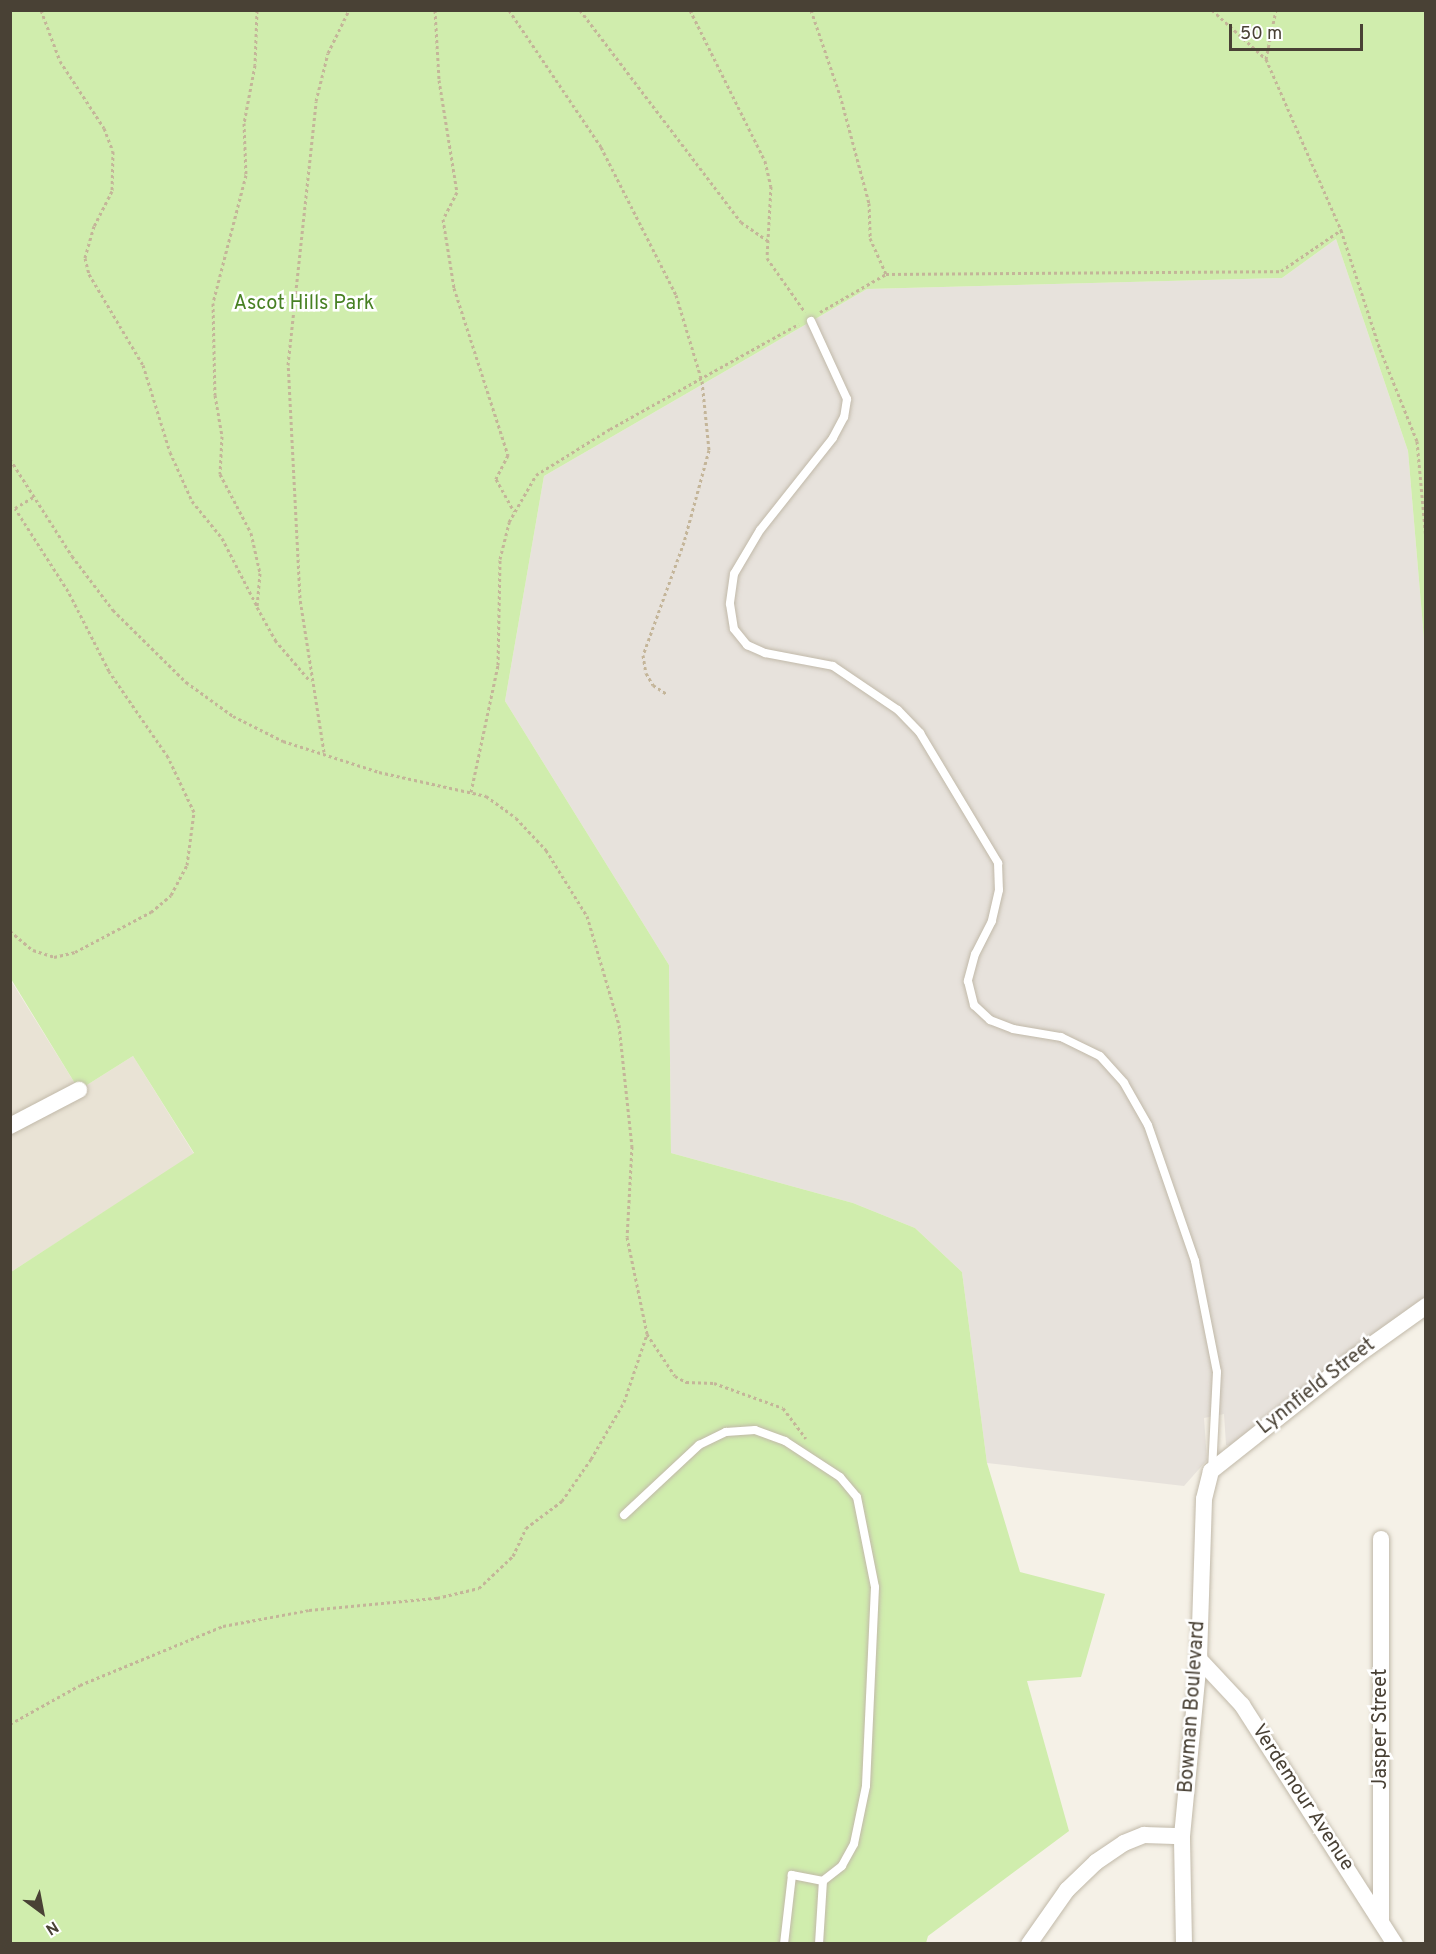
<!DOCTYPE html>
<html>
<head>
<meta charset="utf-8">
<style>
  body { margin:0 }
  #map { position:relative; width:1436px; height:1954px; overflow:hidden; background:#f5f1e7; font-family:Overpass,sans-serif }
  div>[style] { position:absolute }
  .residential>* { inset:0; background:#e9e3d5 }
  .industrial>* { inset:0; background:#e7e2dc }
  .green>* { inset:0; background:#d0edad }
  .path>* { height:3px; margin-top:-1.5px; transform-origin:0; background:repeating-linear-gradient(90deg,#c4b599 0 3px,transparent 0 6px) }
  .roads { filter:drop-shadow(0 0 2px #c1b9a9) drop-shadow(0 0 2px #c1b9a9) }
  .lane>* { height:8px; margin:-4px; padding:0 4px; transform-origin:4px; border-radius:4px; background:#fff }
  .street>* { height:16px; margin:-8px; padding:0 8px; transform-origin:8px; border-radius:8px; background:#fff }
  span { translate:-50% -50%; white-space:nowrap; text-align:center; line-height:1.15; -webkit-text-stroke:5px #fff; paint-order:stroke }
  .park-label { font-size:20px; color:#478023 }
  .street-label { font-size:20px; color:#494135 }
  .frame { position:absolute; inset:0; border:12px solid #494135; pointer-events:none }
  .north { position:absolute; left:12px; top:1882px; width:60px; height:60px; -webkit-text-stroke:4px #fff; paint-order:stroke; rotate:148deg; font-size:16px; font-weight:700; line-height:24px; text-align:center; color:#494135 }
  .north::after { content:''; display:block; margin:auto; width:21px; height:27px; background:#494135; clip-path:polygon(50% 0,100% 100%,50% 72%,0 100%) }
  .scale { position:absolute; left:1229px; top:24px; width:134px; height:27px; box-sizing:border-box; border:3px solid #494135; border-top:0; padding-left:8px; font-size:18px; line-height:21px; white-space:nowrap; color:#494135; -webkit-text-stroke:4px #fff; paint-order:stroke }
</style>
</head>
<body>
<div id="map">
  <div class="residential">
    <i style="clip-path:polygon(10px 979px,79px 1090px,133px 1056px,194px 1154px,11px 1272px)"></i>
  </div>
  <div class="industrial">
    <i style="clip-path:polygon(1336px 239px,1408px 451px,1425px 651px,1425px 1297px,1230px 1446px,1226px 1445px,1224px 1414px,1204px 1418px,1207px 1460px,1184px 1486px,987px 1463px,962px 1272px,915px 1228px,853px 1203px,671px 1153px,669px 965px,505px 701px,544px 476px,867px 289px,1282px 278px)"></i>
  </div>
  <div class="green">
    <i style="clip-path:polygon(11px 11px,1425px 11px,1425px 651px,1408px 451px,1336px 239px,1282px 278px,867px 289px,544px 476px,505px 701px,669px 965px,671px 1153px,853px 1203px,915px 1228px,962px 1272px,987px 1463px,1020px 1572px,1105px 1594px,1081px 1677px,1027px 1681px,1069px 1831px,928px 1936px,926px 1943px,11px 1943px,11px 1272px,194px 1153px,133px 1056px,79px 1090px,11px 979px)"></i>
  </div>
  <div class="path">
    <i style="left:41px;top:10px;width:54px;rotate:69.6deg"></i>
    <i style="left:60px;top:61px;width:80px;rotate:56.7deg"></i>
    <i style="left:104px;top:128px;width:25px;rotate:69deg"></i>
    <i style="left:113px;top:151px;width:40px;rotate:91.4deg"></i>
    <i style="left:112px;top:191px;width:39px;rotate:117deg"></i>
    <i style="left:94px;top:226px;width:33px;rotate:106deg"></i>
    <i style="left:85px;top:258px;width:16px;rotate:76deg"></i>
    <i style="left:89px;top:274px;width:106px;rotate:59.3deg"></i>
    <i style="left:143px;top:365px;width:91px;rotate:72.8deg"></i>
    <i style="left:170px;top:452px;width:54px;rotate:65.8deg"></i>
    <i style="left:192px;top:501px;width:48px;rotate:51deg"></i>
    <i style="left:222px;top:538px;width:76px;rotate:62.8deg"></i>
    <i style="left:257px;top:10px;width:55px;rotate:92.1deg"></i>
    <i style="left:255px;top:65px;width:59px;rotate:100.7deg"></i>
    <i style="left:244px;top:123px;width:52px;rotate:87.8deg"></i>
    <i style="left:246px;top:175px;width:132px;rotate:104.5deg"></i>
    <i style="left:213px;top:303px;width:92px;rotate:88.8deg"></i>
    <i style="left:215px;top:395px;width:42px;rotate:80.3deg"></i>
    <i style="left:222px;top:436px;width:38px;rotate:93deg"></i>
    <i style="left:220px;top:474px;width:67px;rotate:62.3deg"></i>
    <i style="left:251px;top:533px;width:41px;rotate:77.3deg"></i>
    <i style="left:260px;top:573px;width:34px;rotate:95deg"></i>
    <i style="left:257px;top:607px;width:38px;rotate:61deg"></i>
    <i style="left:275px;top:640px;width:54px;rotate:49.5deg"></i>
    <i style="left:435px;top:10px;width:70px;rotate:86.7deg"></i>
    <i style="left:439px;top:80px;width:113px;rotate:80.9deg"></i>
    <i style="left:457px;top:192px;width:30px;rotate:117deg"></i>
    <i style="left:443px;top:219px;width:70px;rotate:80.9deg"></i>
    <i style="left:454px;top:288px;width:176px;rotate:72.1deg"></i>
    <i style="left:508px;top:455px;width:27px;rotate:117deg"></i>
    <i style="left:496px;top:479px;width:37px;rotate:61deg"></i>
    <i style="left:509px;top:10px;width:165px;rotate:56.1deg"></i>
    <i style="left:601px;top:147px;width:166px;rotate:63.1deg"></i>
    <i style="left:676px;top:295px;width:90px;rotate:73.2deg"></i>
    <i style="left:702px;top:381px;width:69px;rotate:84.2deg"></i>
    <i style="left:709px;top:450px;width:95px;rotate:105.2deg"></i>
    <i style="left:684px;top:542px;width:120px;rotate:109.9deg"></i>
    <i style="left:643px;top:655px;width:18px;rotate:81deg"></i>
    <i style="left:646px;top:673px;width:14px;rotate:60deg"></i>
    <i style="left:653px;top:685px;width:17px;rotate:33deg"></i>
    <i style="left:580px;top:10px;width:266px;rotate:52.8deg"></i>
    <i style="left:741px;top:222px;width:32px;rotate:35deg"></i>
    <i style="left:690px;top:10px;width:169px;rotate:63.6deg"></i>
    <i style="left:765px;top:161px;width:26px;rotate:77deg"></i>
    <i style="left:771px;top:186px;width:72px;rotate:93.2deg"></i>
    <i style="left:767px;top:258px;width:66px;rotate:54.9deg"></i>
    <i style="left:811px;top:10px;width:90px;rotate:71.2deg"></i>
    <i style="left:840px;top:95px;width:112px;rotate:75deg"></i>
    <i style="left:869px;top:203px;width:35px;rotate:88deg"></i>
    <i style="left:870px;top:238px;width:39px;rotate:66deg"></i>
    <i style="left:1212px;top:10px;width:73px;rotate:42.2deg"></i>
    <i style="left:1266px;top:59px;width:187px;rotate:66.3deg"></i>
    <i style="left:1341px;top:230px;width:125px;rotate:71.9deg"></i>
    <i style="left:1380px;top:349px;width:99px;rotate:68.1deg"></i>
    <i style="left:1417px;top:441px;width:99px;rotate:84.8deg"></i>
    <i style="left:1266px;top:59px;width:50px;rotate:-78.5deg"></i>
    <i style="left:820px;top:312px;width:76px;rotate:-29.9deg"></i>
    <i style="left:886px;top:274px;width:395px;rotate:-0.4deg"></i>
    <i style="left:1281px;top:271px;width:73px;rotate:-34.3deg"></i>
    <i style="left:10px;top:459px;width:115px;rotate:57.4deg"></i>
    <i style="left:72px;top:556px;width:68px;rotate:52.8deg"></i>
    <i style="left:113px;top:610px;width:103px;rotate:44.6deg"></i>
    <i style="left:186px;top:682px;width:58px;rotate:35.9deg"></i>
    <i style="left:233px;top:716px;width:56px;rotate:26.6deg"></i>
    <i style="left:283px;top:741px;width:101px;rotate:17.9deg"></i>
    <i style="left:379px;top:772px;width:110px;rotate:12.6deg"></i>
    <i style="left:486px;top:796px;width:37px;rotate:36deg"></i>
    <i style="left:516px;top:818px;width:44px;rotate:46.8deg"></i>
    <i style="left:546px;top:850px;width:78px;rotate:58.2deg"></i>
    <i style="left:587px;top:916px;width:114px;rotate:73.6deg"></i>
    <i style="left:619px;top:1025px;width:122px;rotate:83.9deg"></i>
    <i style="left:632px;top:1146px;width:91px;rotate:93.1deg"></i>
    <i style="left:627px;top:1237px;width:99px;rotate:78.3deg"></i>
    <i style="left:647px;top:1334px;width:50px;rotate:56.3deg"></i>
    <i style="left:675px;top:1376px;width:13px;rotate:29deg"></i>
    <i style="left:686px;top:1382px;width:28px;rotate:2deg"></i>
    <i style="left:714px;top:1383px;width:73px;rotate:19.9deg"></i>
    <i style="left:783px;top:1408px;width:38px;rotate:53deg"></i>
    <i style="left:324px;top:752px;width:156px;rotate:-98.9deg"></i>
    <i style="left:300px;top:598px;width:233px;rotate:-92.9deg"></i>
    <i style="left:288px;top:365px;width:265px;rotate:-83.9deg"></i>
    <i style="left:316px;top:101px;width:49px;rotate:-76deg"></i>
    <i style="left:328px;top:53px;width:48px;rotate:-64deg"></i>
    <i style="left:471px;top:792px;width:130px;rotate:-78deg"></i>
    <i style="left:498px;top:665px;width:106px;rotate:-88.9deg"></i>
    <i style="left:500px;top:559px;width:38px;rotate:-76deg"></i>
    <i style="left:509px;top:522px;width:54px;rotate:-60.1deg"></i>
    <i style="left:536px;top:475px;width:87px;rotate:-31.9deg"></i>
    <i style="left:610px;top:429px;width:216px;rotate:-29.1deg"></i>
    <i style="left:10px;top:931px;width:30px;rotate:40deg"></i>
    <i style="left:33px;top:950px;width:22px;rotate:18deg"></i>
    <i style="left:54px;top:957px;width:22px;rotate:-13deg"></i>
    <i style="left:75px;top:952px;width:86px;rotate:-27.8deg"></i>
    <i style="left:151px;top:912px;width:26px;rotate:-40deg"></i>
    <i style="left:171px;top:895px;width:34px;rotate:-62deg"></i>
    <i style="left:187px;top:865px;width:53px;rotate:-82.5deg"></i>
    <i style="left:194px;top:812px;width:61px;rotate:-115.3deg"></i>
    <i style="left:168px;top:757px;width:104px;rotate:-124.5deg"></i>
    <i style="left:109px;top:671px;width:90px;rotate:-117.1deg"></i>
    <i style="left:68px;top:591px;width:98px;rotate:-122.6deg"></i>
    <i style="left:15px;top:508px;width:23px;rotate:-31deg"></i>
    <i style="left:10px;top:1724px;width:80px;rotate:-29.1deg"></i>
    <i style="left:80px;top:1685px;width:155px;rotate:-22.4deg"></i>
    <i style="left:223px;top:1626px;width:87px;rotate:-10.5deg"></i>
    <i style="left:309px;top:1610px;width:129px;rotate:-5.4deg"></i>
    <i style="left:437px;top:1598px;width:43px;rotate:-13.4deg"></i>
    <i style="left:479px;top:1588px;width:47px;rotate:-43.3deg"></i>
    <i style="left:513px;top:1556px;width:31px;rotate:-65deg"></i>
    <i style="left:526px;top:1528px;width:45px;rotate:-36.9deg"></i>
    <i style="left:562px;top:1501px;width:51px;rotate:-55.4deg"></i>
    <i style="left:591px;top:1459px;width:66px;rotate:-59.9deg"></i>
    <i style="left:624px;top:1402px;width:72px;rotate:-71.3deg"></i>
  </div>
  <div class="roads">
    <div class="lane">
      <i style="left:811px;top:321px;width:86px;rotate:65.2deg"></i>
      <i style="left:847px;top:399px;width:18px;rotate:99deg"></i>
      <i style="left:844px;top:417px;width:24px;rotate:118deg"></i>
      <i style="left:833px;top:438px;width:117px;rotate:128.4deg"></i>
      <i style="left:760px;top:530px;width:51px;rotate:120.6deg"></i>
      <i style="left:734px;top:574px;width:30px;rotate:98deg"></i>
      <i style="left:730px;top:604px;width:25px;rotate:81deg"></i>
      <i style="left:734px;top:629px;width:21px;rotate:51deg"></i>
      <i style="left:747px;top:645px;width:20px;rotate:24deg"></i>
      <i style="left:765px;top:653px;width:69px;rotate:10.8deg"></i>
      <i style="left:833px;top:666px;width:78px;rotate:34.1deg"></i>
      <i style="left:898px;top:710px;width:32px;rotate:46deg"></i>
      <i style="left:920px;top:733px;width:152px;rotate:59deg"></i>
      <i style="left:998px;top:863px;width:27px;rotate:88deg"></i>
      <i style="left:999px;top:890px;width:32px;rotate:103deg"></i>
      <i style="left:992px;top:921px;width:37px;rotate:117deg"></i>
      <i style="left:975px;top:954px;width:28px;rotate:105deg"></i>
      <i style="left:968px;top:981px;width:25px;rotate:76deg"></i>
      <i style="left:974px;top:1005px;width:22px;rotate:43deg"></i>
      <i style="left:990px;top:1020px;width:25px;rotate:21deg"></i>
      <i style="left:1013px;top:1029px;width:49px;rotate:9.5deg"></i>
      <i style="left:1061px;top:1037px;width:43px;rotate:26deg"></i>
      <i style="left:1100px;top:1056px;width:36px;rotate:48deg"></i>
      <i style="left:1124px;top:1083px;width:48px;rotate:60.3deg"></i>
      <i style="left:1148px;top:1125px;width:144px;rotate:70.9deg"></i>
      <i style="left:1195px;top:1261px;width:113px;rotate:78.8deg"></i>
      <i style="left:1217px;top:1372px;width:98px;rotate:92.9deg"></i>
      <i style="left:624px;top:1515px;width:103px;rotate:-43deg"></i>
      <i style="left:699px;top:1445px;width:30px;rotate:-26deg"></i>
      <i style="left:726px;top:1432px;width:29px;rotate:-4deg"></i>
      <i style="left:755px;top:1430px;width:32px;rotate:20deg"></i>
      <i style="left:785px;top:1441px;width:66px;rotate:33.2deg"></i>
      <i style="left:840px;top:1477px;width:26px;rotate:50deg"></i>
      <i style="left:857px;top:1497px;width:92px;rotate:78.7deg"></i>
      <i style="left:875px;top:1587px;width:199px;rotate:92.6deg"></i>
      <i style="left:866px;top:1786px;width:59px;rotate:101.7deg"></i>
      <i style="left:854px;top:1844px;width:25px;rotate:119deg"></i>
      <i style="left:842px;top:1866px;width:24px;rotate:142deg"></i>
      <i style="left:823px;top:1881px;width:32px;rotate:-169deg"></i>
      <i style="left:792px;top:1875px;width:69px;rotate:96.6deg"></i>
      <i style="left:819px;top:1944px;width:63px;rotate:-86.4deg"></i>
    </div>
    <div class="street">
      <i style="left:10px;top:1126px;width:78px;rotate:-27.6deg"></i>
      <i style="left:1381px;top:1539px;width:381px;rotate:90deg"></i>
      <i style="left:1199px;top:1659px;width:63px;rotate:46.9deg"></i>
      <i style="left:1242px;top:1705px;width:284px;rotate:57.4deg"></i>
      <i style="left:1029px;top:1944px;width:66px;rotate:-54.9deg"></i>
      <i style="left:1067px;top:1890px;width:40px;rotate:-44deg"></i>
      <i style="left:1096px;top:1862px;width:34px;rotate:-34deg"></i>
      <i style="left:1124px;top:1843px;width:22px;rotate:-22deg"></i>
      <i style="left:1144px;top:1835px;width:38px;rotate:2deg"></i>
      <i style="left:1184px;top:1944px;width:108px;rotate:-91.1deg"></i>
      <i style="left:1182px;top:1836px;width:178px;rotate:-84.5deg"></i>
      <i style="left:1199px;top:1659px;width:160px;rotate:-88.2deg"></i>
      <i style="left:1204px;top:1499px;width:29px;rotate:-76deg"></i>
      <i style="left:1211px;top:1471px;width:185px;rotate:-38.4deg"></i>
      <i style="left:1356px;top:1356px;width:86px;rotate:-35.5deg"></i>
    </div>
  </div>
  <div class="park-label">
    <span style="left:304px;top:304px">Ascot Hills Park</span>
  </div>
  <div class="street-label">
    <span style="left:1317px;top:1387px;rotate:-38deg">Lynnfield Street</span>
    <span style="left:1193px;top:1707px;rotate:-86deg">Bowman Boulevard</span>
    <span style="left:1381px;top:1729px;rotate:-90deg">Jasper Street</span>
    <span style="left:1302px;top:1798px;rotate:57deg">Verdemour Avenue</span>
  </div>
  <div class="frame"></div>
  <div class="north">N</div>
  <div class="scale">50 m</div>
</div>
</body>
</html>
